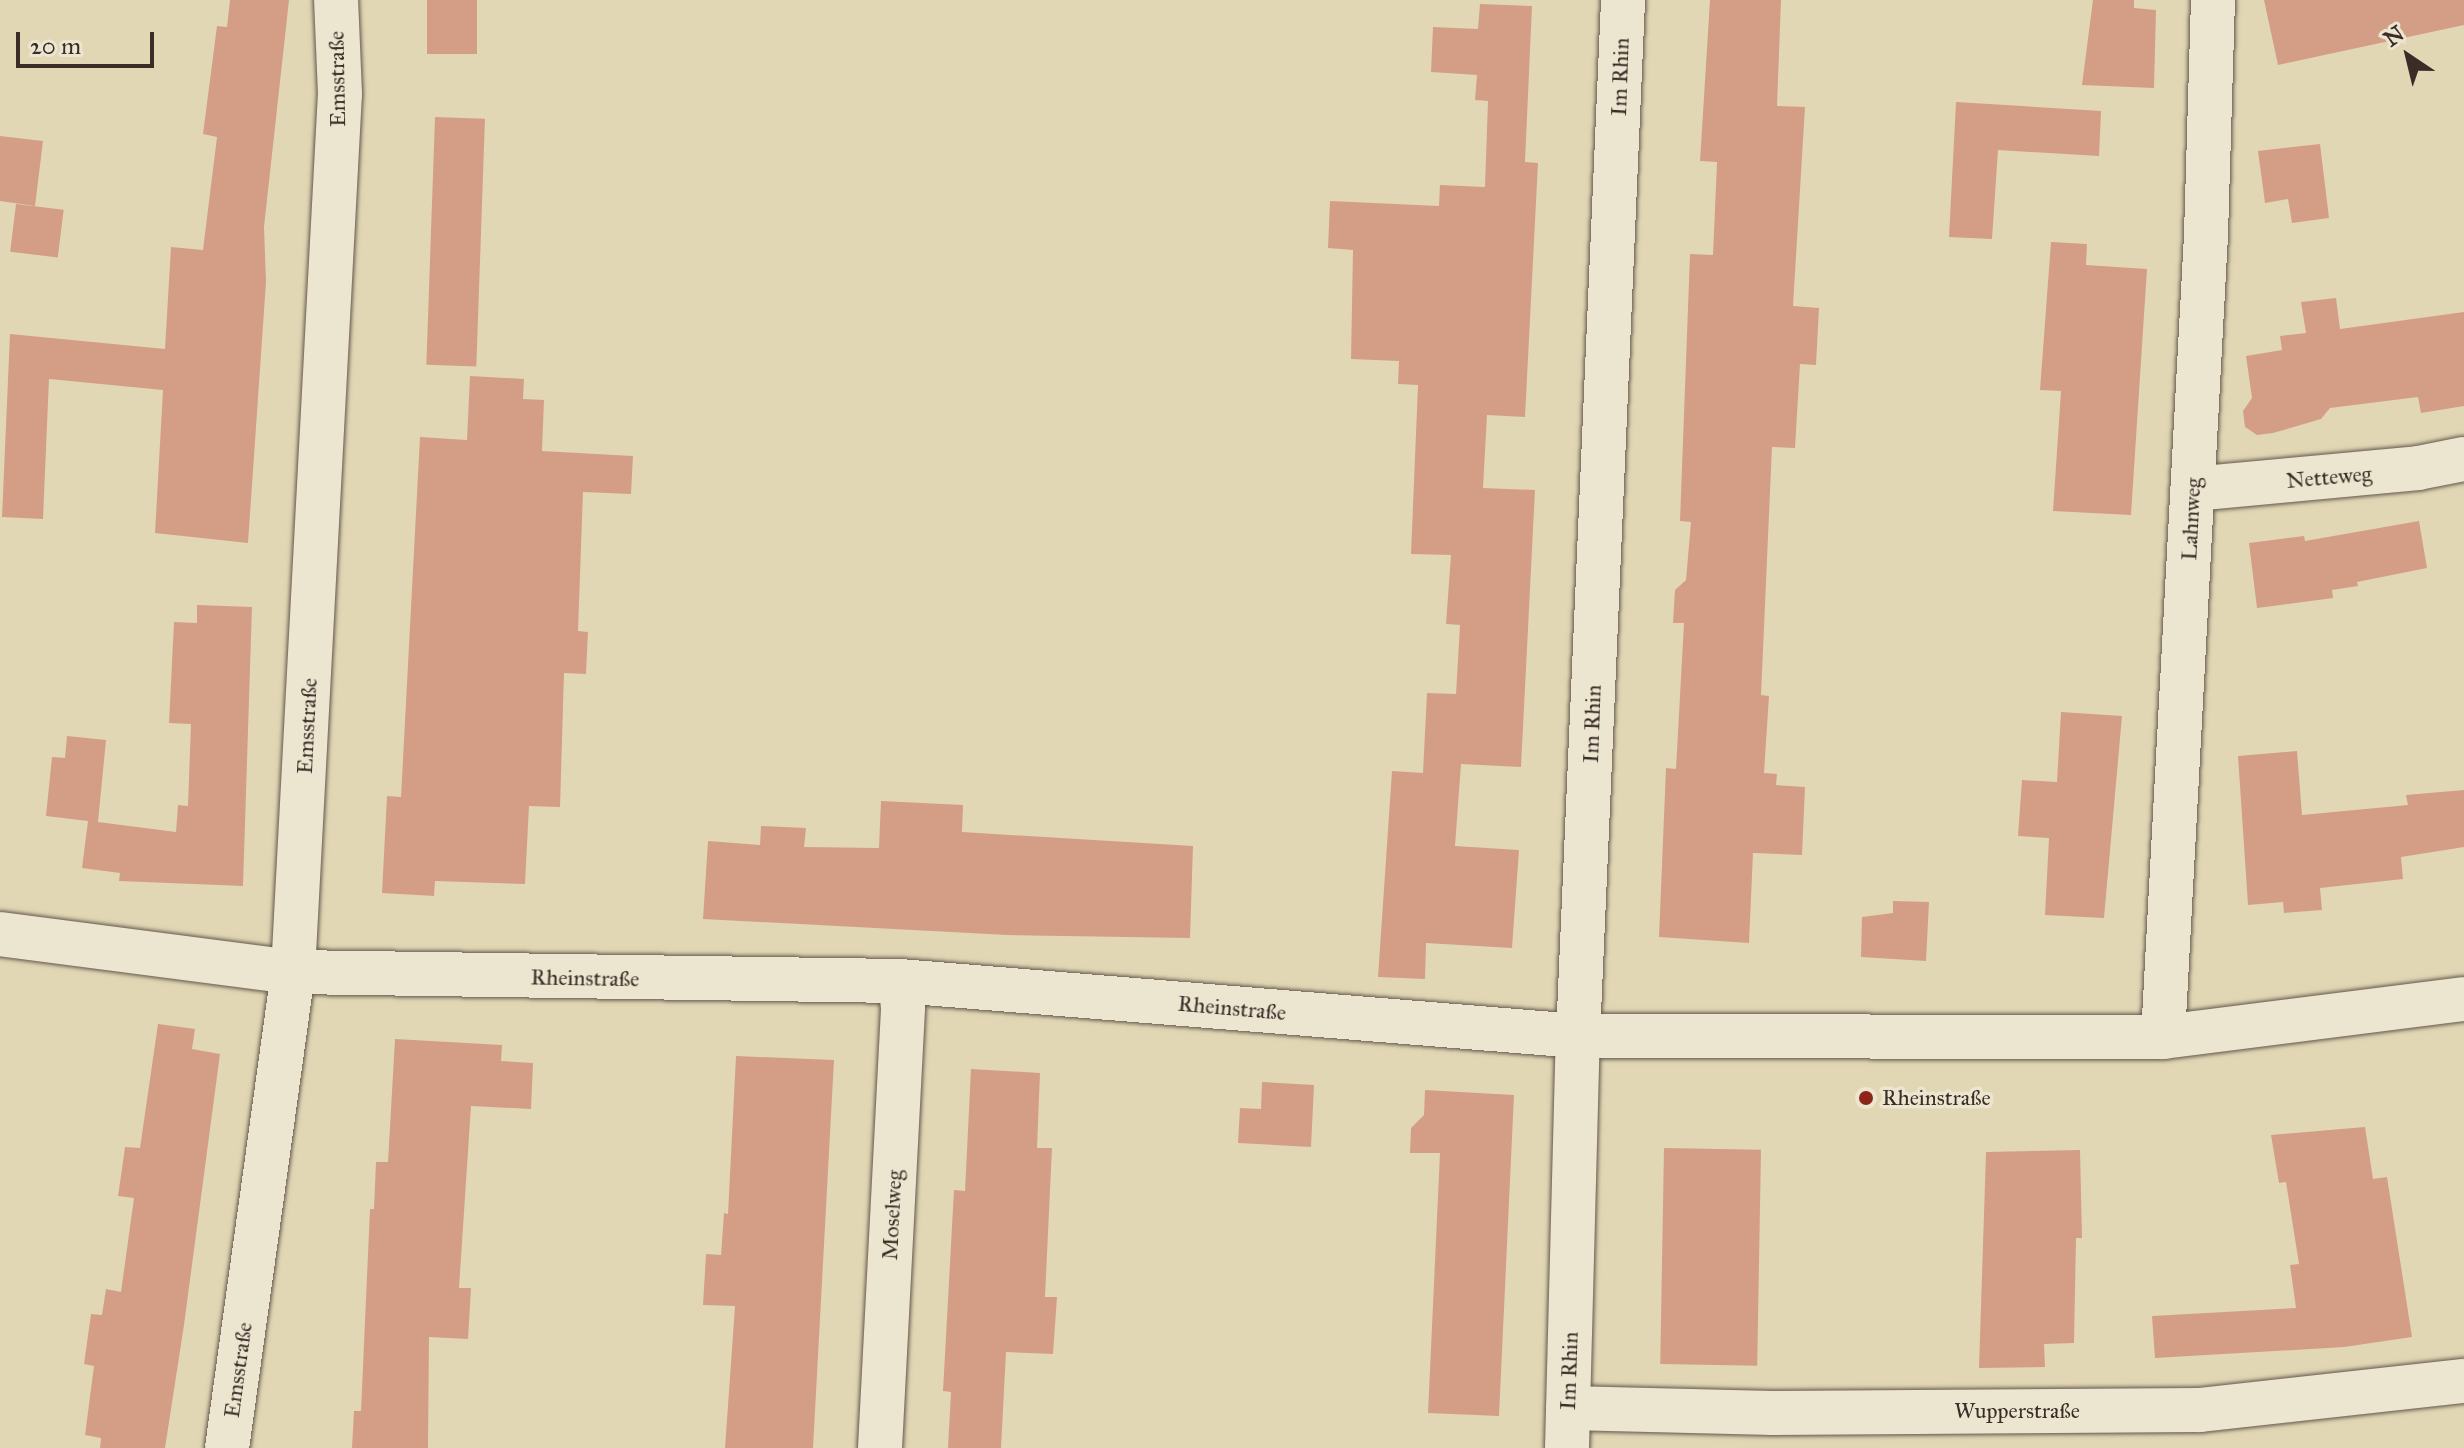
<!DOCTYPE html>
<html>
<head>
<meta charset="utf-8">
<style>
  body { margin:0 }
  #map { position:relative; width:2464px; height:1448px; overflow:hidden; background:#e2d7b5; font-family:"IM FELL Great Primer",serif }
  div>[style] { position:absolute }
  .building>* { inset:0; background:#d49e86; transform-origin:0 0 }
  .roads { filter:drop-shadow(0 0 2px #64584b) drop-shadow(0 0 2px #64584b) }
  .street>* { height:44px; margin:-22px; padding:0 22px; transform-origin:22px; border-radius:22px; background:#ece5cf }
  .dots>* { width:22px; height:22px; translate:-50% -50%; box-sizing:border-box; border:4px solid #ece5cf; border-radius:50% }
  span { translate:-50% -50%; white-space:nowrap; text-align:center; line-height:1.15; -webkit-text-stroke:7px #ece5cf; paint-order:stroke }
  .street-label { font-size:22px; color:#3a2d28 }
  .poi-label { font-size:22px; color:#3a2d28 }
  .left { translate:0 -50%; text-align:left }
  .north { position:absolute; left:2368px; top:16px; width:80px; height:80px; -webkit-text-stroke:6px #ece5cf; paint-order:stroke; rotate:325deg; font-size:22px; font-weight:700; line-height:32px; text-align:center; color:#3a2d28 }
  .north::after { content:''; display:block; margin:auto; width:28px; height:36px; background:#3a2d28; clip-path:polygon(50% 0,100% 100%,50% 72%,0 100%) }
  .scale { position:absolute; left:16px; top:32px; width:138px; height:36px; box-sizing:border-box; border:4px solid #3a2d28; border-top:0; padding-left:10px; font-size:24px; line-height:28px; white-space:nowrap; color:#3a2d28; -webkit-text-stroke:6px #ece5cf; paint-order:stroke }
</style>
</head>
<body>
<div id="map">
  <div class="building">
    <i style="clip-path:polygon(230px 0,289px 0,264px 227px,266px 282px,248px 543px,155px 533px,163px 390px,49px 379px,43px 519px,2px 517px,10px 334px,165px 349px,171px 247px,203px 250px,217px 137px,203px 134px,217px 26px,227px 27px)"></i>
    <i style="left:427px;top:0;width:50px;height:54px"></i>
    <i style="clip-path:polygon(1710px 0,1781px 0,1777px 106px,1805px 107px,1793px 306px,1819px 308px,1816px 365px,1800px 364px,1795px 448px,1772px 447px,1761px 695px,1769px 696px,1764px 773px,1777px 774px,1776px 785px,1805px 787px,1802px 855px,1753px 853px,1749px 943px,1659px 937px,1666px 768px,1676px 769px,1684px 623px,1673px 623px,1675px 590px,1686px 580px,1691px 522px,1680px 521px,1690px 254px,1713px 255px,1717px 162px,1700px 161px)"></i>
    <i style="clip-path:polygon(2093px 0,2134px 0,2134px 8px,2156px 10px,2154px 88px,2082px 85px)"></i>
    <i style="clip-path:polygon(2264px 0,2464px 0,2464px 25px,2278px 65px)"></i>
    <i style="clip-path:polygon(1480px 4px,1532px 6px,1525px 162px,1538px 163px,1525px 417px,1487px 415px,1483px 488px,1535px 490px,1521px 767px,1461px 764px,1455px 846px,1519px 850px,1512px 948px,1426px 943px,1425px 979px,1378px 977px,1392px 771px,1423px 773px,1427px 693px,1456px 694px,1460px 625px,1446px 624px,1451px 555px,1411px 554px,1418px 385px,1398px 384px,1399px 361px,1351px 359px,1353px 250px,1328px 248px,1330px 201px,1439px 206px,1440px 185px,1485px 187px,1488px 101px,1475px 100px,1477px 75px,1431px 72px,1433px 27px,1478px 29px)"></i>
    <i style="clip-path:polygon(1956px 102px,2101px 111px,2099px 156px,1998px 150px,1992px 239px,1949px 237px)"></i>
    <i style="left:435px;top:117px;width:50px;height:248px;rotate:2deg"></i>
    <i style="clip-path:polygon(0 136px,43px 141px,35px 206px,0 201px)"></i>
    <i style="clip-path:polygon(2320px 144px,2329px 218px,2292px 223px,2288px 199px,2265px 203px,2258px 151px)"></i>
    <i style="left:16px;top:204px;width:48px;height:48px;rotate:7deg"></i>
    <i style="clip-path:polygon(2051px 242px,2087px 244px,2086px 265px,2147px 269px,2131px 515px,2053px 511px,2061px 391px,2040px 390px)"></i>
    <i style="clip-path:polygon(2336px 298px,2340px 329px,2464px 312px,2464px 406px,2421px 413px,2418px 397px,2330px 408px,2321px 419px,2273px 433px,2257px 435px,2245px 427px,2243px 411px,2252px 398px,2246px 356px,2282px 350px,2280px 336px,2306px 333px,2301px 302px)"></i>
    <i style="clip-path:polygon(470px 376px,524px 379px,523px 399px,544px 400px,542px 451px,633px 456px,631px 494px,583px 492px,578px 631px,588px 632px,586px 674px,564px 673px,560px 807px,529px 806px,525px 884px,435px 881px,434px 896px,382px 893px,387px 796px,401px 797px,420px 437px,467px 440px)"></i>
    <i style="clip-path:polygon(2419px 521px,2427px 568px,2357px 582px,2358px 586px,2332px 590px,2333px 598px,2257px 608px,2249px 543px,2304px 536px,2305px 541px)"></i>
    <i style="clip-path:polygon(197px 605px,252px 607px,243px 886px,119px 881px,120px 873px,82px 868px,88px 821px,46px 816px,52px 757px,65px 758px,67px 736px,106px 740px,98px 822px,176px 832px,178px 805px,188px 806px,191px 724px,169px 723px,174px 622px,197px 623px)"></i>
    <i style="clip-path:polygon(2061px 712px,2122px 716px,2104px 918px,2045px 915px,2049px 838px,2018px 836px,2022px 780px,2057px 782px)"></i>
    <i style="clip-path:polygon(2297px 751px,2302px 815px,2408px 805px,2406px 795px,2464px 790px,2464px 847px,2401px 857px,2403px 879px,2320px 888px,2322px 910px,2284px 913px,2283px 902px,2248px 905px,2238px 756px)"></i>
    <i style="clip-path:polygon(881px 801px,963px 805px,962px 832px,1193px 846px,1190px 938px,1007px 935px,703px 919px,708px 841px,760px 845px,761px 826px,806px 828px,804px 847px,879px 848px)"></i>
    <i style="clip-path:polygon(1893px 901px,1929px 902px,1926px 961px,1861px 957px,1862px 917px,1893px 913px)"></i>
    <i style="clip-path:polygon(158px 1024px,195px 1029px,192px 1049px,220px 1054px,184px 1325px,165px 1448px,100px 1448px,101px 1438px,85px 1435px,94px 1366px,84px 1364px,91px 1314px,102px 1315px,106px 1289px,121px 1292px,134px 1198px,118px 1196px,122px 1169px,125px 1147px,140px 1148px)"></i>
    <i style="clip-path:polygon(395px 1039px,502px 1045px,501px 1061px,533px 1063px,531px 1109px,471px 1106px,459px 1288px,471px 1288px,468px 1339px,429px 1337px,428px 1448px,352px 1448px,354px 1411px,361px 1411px,370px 1209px,374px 1209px,376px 1162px,388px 1162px)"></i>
    <i style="clip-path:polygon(736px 1056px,834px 1060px,813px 1448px,725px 1448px,735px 1306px,703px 1305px,706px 1254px,721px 1255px,724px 1213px,728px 1214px)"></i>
    <i style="clip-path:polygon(971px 1069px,1040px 1073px,1037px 1148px,1052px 1148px,1045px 1297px,1057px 1297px,1053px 1354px,1006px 1352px,1001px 1448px,948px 1448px,951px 1392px,943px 1391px,954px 1190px,965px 1191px)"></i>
    <i style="clip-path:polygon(1262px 1082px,1314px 1085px,1311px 1147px,1238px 1143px,1240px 1108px,1261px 1109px)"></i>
    <i style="clip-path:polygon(1425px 1090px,1514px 1095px,1499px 1416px,1428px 1413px,1440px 1153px,1410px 1153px,1411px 1128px,1424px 1115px)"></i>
    <i style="clip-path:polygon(2365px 1127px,2373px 1179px,2387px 1177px,2412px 1337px,2344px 1347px,2155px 1358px,2152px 1316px,2296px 1308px,2290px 1265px,2299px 1264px,2286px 1182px,2279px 1183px,2271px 1135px)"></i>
    <i style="left:1664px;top:1148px;width:97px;height:216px;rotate:1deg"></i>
    <i style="clip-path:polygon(2080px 1150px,2082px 1238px,2076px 1238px,2074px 1343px,2044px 1344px,2045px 1367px,1979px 1368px,1986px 1152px)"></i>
  </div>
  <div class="roads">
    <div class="street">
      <i style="left:2193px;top:489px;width:226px;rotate:-5.3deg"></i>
      <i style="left:2418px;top:468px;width:47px;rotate:-11.1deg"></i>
      <i style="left:0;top:934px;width:295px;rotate:7.4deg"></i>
      <i style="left:293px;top:972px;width:607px;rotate:0.85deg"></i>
      <i style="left:900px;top:981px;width:680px;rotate:4.64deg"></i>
      <i style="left:1578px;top:1036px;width:585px;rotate:0.1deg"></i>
      <i style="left:2163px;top:1037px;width:303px;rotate:-7.2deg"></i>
      <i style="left:2163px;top:1037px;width:803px;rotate:-86.93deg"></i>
      <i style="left:2206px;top:235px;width:235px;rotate:-88.3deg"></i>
      <i style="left:1568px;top:1408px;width:205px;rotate:1.4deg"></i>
      <i style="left:1773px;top:1413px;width:427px;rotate:-0.4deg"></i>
      <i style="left:2200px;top:1410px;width:266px;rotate:-6.3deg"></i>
      <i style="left:227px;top:1448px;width:481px;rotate:-82.1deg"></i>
      <i style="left:293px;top:972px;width:879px;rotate:-86.94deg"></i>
      <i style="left:340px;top:94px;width:94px;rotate:-92.4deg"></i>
      <i style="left:880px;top:1448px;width:441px;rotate:-87deg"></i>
      <i style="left:903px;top:1008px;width:27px;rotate:-96deg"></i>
      <i style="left:1567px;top:1448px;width:412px;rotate:-88.5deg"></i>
      <i style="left:1578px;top:1036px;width:1037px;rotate:-87.51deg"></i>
    </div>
  </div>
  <div class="dots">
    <i style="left:1866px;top:1098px;background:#8f2418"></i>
  </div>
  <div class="street-label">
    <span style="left:1620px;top:77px;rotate:-88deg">Im Rhin</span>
    <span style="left:337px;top:79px;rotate:-91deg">Emsstraße</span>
    <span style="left:2329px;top:477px;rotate:-5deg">Netteweg</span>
    <span style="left:2191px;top:519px;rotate:-87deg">Lahnweg</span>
    <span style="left:1592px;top:724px;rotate:-88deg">Im Rhin</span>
    <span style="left:307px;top:726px;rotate:-87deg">Emsstraße</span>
    <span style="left:585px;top:978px;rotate:1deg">Rheinstraße</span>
    <span style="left:1232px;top:1008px;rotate:5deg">Rheinstraße</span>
    <span style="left:892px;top:1215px;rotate:-87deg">Moselweg</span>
    <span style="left:238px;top:1370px;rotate:-82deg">Emsstraße</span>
    <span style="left:1569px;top:1371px;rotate:-88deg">Im Rhin</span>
    <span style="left:2017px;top:1411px">Wupperstraße</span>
  </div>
  <div class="poi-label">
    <span class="left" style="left:1882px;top:1098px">Rheinstraße</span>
  </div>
  <div class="north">N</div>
  <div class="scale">20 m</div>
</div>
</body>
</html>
